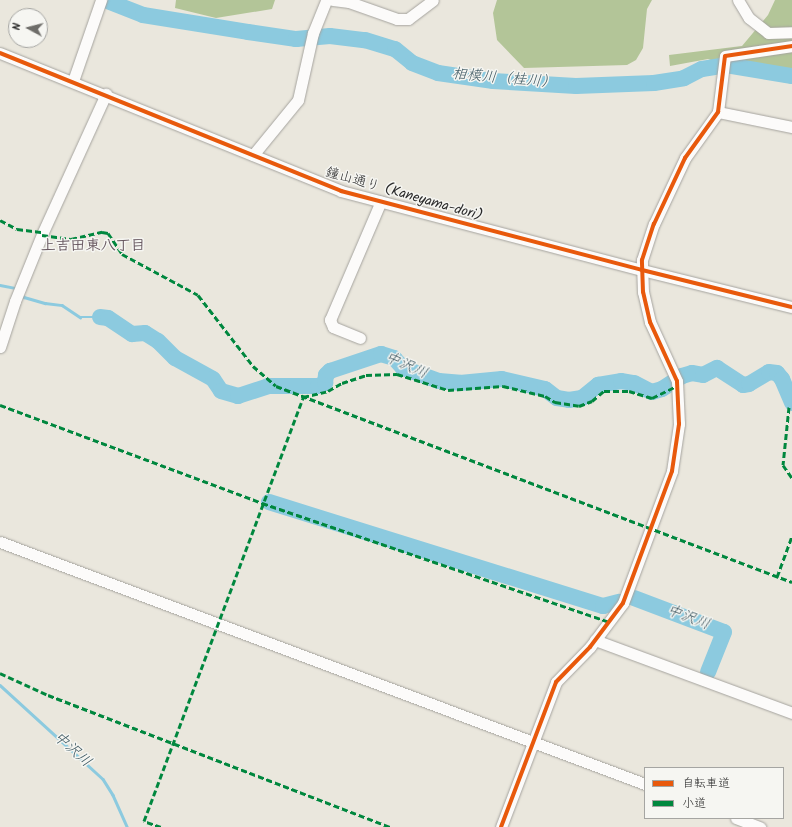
<!DOCTYPE html>
<html>
<head>
<meta charset="utf-8">
<style>
  body { margin:0 }
  #map { position:relative; width:792px; height:827px; overflow:hidden; background:#eae7dd; font-family:Kalam,"Klee One",sans-serif }
  div>[style] { position:absolute }
  .forest>* { inset:0; background:#b3c598 }
  .stream>* { height:2.5px; margin:-1.25px; padding:0 1.25px; transform-origin:1.25px; border-radius:1.25px; background:#8ccadf }
  .river>* { height:16px; margin:-8px; padding:0 8px; transform-origin:8px; border-radius:8px; background:#8ccadf }
  .roads { filter:drop-shadow(0 0 1px #a5a39e) drop-shadow(0 0 1px #a5a39e) }
  .minor>* { height:11px; margin:-5.5px; padding:0 5.5px; transform-origin:5.5px; border-radius:5.5px; background:#fcfbfa }
  .quiet>* { height:3px; margin-top:-1.5px; transform-origin:0; background:repeating-linear-gradient(90deg,#00873e 0 6px,transparent 0 9px) }
  .cycleway>* { height:4px; margin:-2px; padding:0 2px; transform-origin:2px; border-radius:2px; background:#e8590c }
  span { translate:-50% -50%; white-space:nowrap; text-align:center; line-height:1.15; -webkit-text-stroke:3px #f6f6f2; paint-order:stroke }
  .street-label { font-size:14px; color:#2b2b2b }
  .water-label { font-size:15px; color:#3c5761; font-style:italic }
  .neighbourhood-label { font-size:15px; color:#695961; font-weight:700 }
  .legend { position:absolute; left:644px; top:767px; width:140px; height:52px; box-sizing:border-box; background:#f6f6f2; border:1px solid #a5a5a2; margin:0; padding:5px 7px; list-style:none; font-size:12px; color:#2b2b2b }
  .legend li { display:flex; align-items:center; gap:8px; height:20px }
  .legend b { width:20px; border:1px solid #a5a5a2 }
  .north { position:absolute; left:8px; top:8px; width:40px; height:40px; box-sizing:border-box; background:#f6f6f2; border:1px solid #a5a5a2; border-radius:50%; rotate:277deg; font-size:11px; font-weight:700; line-height:16px; text-align:center; color:#2b2b2b }
  .north::after { content:''; display:block; margin:auto; width:14px; height:18px; background:#6e6d69; clip-path:polygon(50% 0,100% 100%,50% 72%,0 100%) }
</style>
</head>
<body>
<div id="map">
  <div class="forest">
    <i style="clip-path:polygon(176px 0,275px 0,272px 9px,216px 18px,175px 8px)"></i>
    <i style="clip-path:polygon(497px 0,652px 0,647px 9px,643px 48px,636px 60px,627px 65px,524px 68px,497px 40px,493px 13px)"></i>
    <i style="clip-path:polygon(775px 0,792px 0,792px 84px,761px 77px,708px 59px,670px 66px,669px 55px,742px 46px,768px 15px)"></i>
  </div>
  <div class="stream">
    <i style="left:0;top:285px;width:16px;rotate:11deg"></i>
    <i style="left:21px;top:293px;width:5px;rotate:53deg"></i>
    <i style="left:24px;top:297px;width:22px;rotate:16deg"></i>
    <i style="left:45px;top:303px;width:17px;rotate:7deg"></i>
    <i style="left:62px;top:305px;width:22px;rotate:34deg"></i>
    <i style="left:80px;top:317px;width:20px"></i>
    <i style="left:0;top:685px;width:139px;rotate:42.4deg"></i>
    <i style="left:103px;top:779px;width:19px;rotate:58deg"></i>
    <i style="left:113px;top:795px;width:35px;rotate:66deg"></i>
  </div>
  <div class="river">
    <i style="left:105px;top:0;width:41px;rotate:21.5deg"></i>
    <i style="left:143px;top:15px;width:106px;rotate:9.2deg"></i>
    <i style="left:248px;top:32px;width:49px;rotate:8.3deg"></i>
    <i style="left:296px;top:39px;width:34px;rotate:-5deg"></i>
    <i style="left:330px;top:36px;width:35px;rotate:7deg"></i>
    <i style="left:365px;top:40px;width:31px;rotate:17deg"></i>
    <i style="left:395px;top:49px;width:22px;rotate:39deg"></i>
    <i style="left:412px;top:63px;width:28px;rotate:21deg"></i>
    <i style="left:438px;top:73px;width:56px;rotate:8.3deg"></i>
    <i style="left:493px;top:81px;width:83px;rotate:3.4deg"></i>
    <i style="left:576px;top:86px;width:78px;rotate:-2.2deg"></i>
    <i style="left:654px;top:83px;width:30px;rotate:-9deg"></i>
    <i style="left:684px;top:78px;width:20px;rotate:-27deg"></i>
    <i style="left:702px;top:69px;width:24px;rotate:-9deg"></i>
    <i style="left:726px;top:65px;width:67px;rotate:9.5deg"></i>
    <i style="left:100px;top:317px;width:8px;rotate:7deg"></i>
    <i style="left:108px;top:318px;width:29px;rotate:34deg"></i>
    <i style="left:132px;top:334px;width:13px;rotate:-4deg"></i>
    <i style="left:145px;top:333px;width:15px;rotate:32deg"></i>
    <i style="left:158px;top:341px;width:24px;rotate:45deg"></i>
    <i style="left:175px;top:358px;width:43px;rotate:28.9deg"></i>
    <i style="left:213px;top:379px;width:14px;rotate:56deg"></i>
    <i style="left:221px;top:391px;width:18px;rotate:16deg"></i>
    <i style="left:238px;top:396px;width:32px;rotate:-18deg"></i>
    <i style="left:268px;top:386px;width:50px"></i>
    <i style="left:318px;top:386px;width:8px;rotate:-23deg"></i>
    <i style="left:325px;top:383px;width:8px;rotate:-83deg"></i>
    <i style="left:326px;top:375px;width:6px;rotate:-45deg"></i>
    <i style="left:330px;top:371px;width:54px;rotate:-18.4deg"></i>
    <i style="left:381px;top:354px;width:14px;rotate:17deg"></i>
    <i style="left:394px;top:358px;width:13px;rotate:48deg"></i>
    <i style="left:403px;top:368px;width:38px;rotate:20deg"></i>
    <i style="left:439px;top:381px;width:21px;rotate:5deg"></i>
    <i style="left:460px;top:383px;width:42px;rotate:-5.4deg"></i>
    <i style="left:502px;top:379px;width:44px;rotate:13.1deg"></i>
    <i style="left:545px;top:389px;width:15px;rotate:37deg"></i>
    <i style="left:557px;top:398px;width:12px;rotate:9deg"></i>
    <i style="left:569px;top:400px;width:13px;rotate:-9deg"></i>
    <i style="left:582px;top:398px;width:21px;rotate:-39deg"></i>
    <i style="left:598px;top:385px;width:23px;rotate:-10deg"></i>
    <i style="left:621px;top:381px;width:13px;rotate:9deg"></i>
    <i style="left:634px;top:383px;width:20px;rotate:27deg"></i>
    <i style="left:652px;top:392px;width:10px;rotate:-17deg"></i>
    <i style="left:662px;top:389px;width:24px;rotate:-33deg"></i>
    <i style="left:682px;top:376px;width:10px;rotate:-17deg"></i>
    <i style="left:692px;top:373px;width:11px;rotate:10deg"></i>
    <i style="left:703px;top:375px;width:16px;rotate:-27deg"></i>
    <i style="left:717px;top:368px;width:31px;rotate:33deg"></i>
    <i style="left:743px;top:385px;width:6px;rotate:-9deg"></i>
    <i style="left:749px;top:384px;width:23px;rotate:-31deg"></i>
    <i style="left:769px;top:372px;width:8px;rotate:7deg"></i>
    <i style="left:777px;top:373px;width:8px;rotate:50deg"></i>
    <i style="left:782px;top:379px;width:26px;rotate:67deg"></i>
    <i style="left:269px;top:502px;width:350px;rotate:17.3deg"></i>
    <i style="left:603px;top:606px;width:16px;rotate:-15deg"></i>
    <i style="left:634px;top:598px;width:96px;rotate:20.7deg"></i>
    <i style="left:724px;top:632px;width:43px;rotate:111.8deg"></i>
  </div>
  <div class="roads">
    <div class="minor">
      <i style="left:333px;top:0;width:16px;rotate:7deg"></i>
      <i style="left:349px;top:2px;width:51px;rotate:19.5deg"></i>
      <i style="left:397px;top:19px;width:11px"></i>
      <i style="left:408px;top:19px;width:31px;rotate:-37deg"></i>
      <i style="left:738px;top:0;width:21px;rotate:59deg"></i>
      <i style="left:749px;top:18px;width:24px;rotate:38deg"></i>
      <i style="left:768px;top:33px;width:24px;rotate:-2deg"></i>
      <i style="left:0;top:53px;width:368px;rotate:22deg"></i>
      <i style="left:341px;top:191px;width:311px;rotate:14.7deg"></i>
      <i style="left:642px;top:270px;width:154px;rotate:13.9deg"></i>
      <i style="left:73px;top:81px;width:86px;rotate:-70.9deg"></i>
      <i style="left:718px;top:112px;width:76px;rotate:11.5deg"></i>
      <i style="left:253px;top:155px;width:71px;rotate:-50.7deg"></i>
      <i style="left:298px;top:100px;width:69px;rotate:-77.4deg"></i>
      <i style="left:313px;top:33px;width:35px;rotate:-68deg"></i>
      <i style="left:360px;top:338px;width:29px;rotate:-158deg"></i>
      <i style="left:333px;top:327px;width:8px;rotate:-113deg"></i>
      <i style="left:330px;top:320px;width:129px;rotate:-66.8deg"></i>
      <i style="left:0;top:347px;width:48px;rotate:-71.9deg"></i>
      <i style="left:15px;top:301px;width:74px;rotate:-67.9deg"></i>
      <i style="left:43px;top:232px;width:152px;rotate:-65.5deg"></i>
      <i style="left:0;top:542px;width:689px;rotate:20.57deg"></i>
      <i style="left:595px;top:640px;width:210px;rotate:20.3deg"></i>
      <i style="left:736px;top:818px;width:26px;rotate:21deg"></i>
      <i style="left:501px;top:827px;width:155px;rotate:-69.2deg"></i>
      <i style="left:556px;top:682px;width:49px;rotate:-45.8deg"></i>
      <i style="left:590px;top:647px;width:55px;rotate:-53.1deg"></i>
      <i style="left:623px;top:603px;width:141px;rotate:-69.6deg"></i>
      <i style="left:672px;top:471px;width:48px;rotate:-81.5deg"></i>
      <i style="left:679px;top:424px;width:43px;rotate:-92.7deg"></i>
      <i style="left:677px;top:381px;width:65px;rotate:-114.6deg"></i>
      <i style="left:650px;top:322px;width:31px;rotate:-103deg"></i>
      <i style="left:643px;top:292px;width:32px;rotate:-92deg"></i>
      <i style="left:642px;top:260px;width:38px;rotate:-72deg"></i>
      <i style="left:654px;top:224px;width:73px;rotate:-64.8deg"></i>
      <i style="left:685px;top:158px;width:57px;rotate:-54.3deg"></i>
      <i style="left:718px;top:112px;width:56px;rotate:-82.9deg"></i>
      <i style="left:725px;top:56px;width:68px;rotate:-8.5deg"></i>
    </div>
  </div>
  <div class="quiet">
    <i style="left:0;top:220px;width:19px;rotate:28deg"></i>
    <i style="left:17px;top:229px;width:26px;rotate:7deg"></i>
    <i style="left:42px;top:235px;width:29px;rotate:8deg"></i>
    <i style="left:71px;top:239px;width:32px;rotate:-13deg"></i>
    <i style="left:102px;top:232px;width:6px;rotate:9deg"></i>
    <i style="left:108px;top:233px;width:25px;rotate:56deg"></i>
    <i style="left:122px;top:254px;width:86px;rotate:28.3deg"></i>
    <i style="left:198px;top:295px;width:90px;rotate:52.2deg"></i>
    <i style="left:253px;top:366px;width:30px;rotate:41deg"></i>
    <i style="left:276px;top:386px;width:552px;rotate:20.8deg"></i>
    <i style="left:303px;top:397px;width:26px;rotate:-13deg"></i>
    <i style="left:328px;top:391px;width:16px;rotate:-30deg"></i>
    <i style="left:342px;top:383px;width:25px;rotate:-18deg"></i>
    <i style="left:366px;top:375px;width:31px;rotate:-2deg"></i>
    <i style="left:397px;top:374px;width:53px;rotate:17.4deg"></i>
    <i style="left:448px;top:390px;width:55px;rotate:-4.2deg"></i>
    <i style="left:503px;top:386px;width:43px;rotate:13.4deg"></i>
    <i style="left:545px;top:396px;width:12px;rotate:31deg"></i>
    <i style="left:555px;top:402px;width:24px;rotate:9deg"></i>
    <i style="left:579px;top:406px;width:14px;rotate:-21deg"></i>
    <i style="left:592px;top:401px;width:16px;rotate:-40deg"></i>
    <i style="left:604px;top:391px;width:25px"></i>
    <i style="left:629px;top:391px;width:24px;rotate:17deg"></i>
    <i style="left:652px;top:398px;width:28px;rotate:-26deg"></i>
    <i style="left:0;top:405px;width:280px;rotate:20.5deg"></i>
    <i style="left:262px;top:503px;width:367px;rotate:18.9deg"></i>
    <i style="left:789px;top:407px;width:58px;rotate:95.9deg"></i>
    <i style="left:783px;top:465px;width:16px;rotate:55deg"></i>
    <i style="left:777px;top:577px;width:44px;rotate:-69.9deg"></i>
    <i style="left:0;top:673px;width:53px;rotate:24.6deg"></i>
    <i style="left:48px;top:695px;width:367px;rotate:21.1deg"></i>
    <i style="left:161px;top:827px;width:18px;rotate:-161deg"></i>
    <i style="left:144px;top:821px;width:453px;rotate:-69.4deg"></i>
  </div>
  <div class="cycleway">
    <i style="left:0;top:53px;width:368px;rotate:22deg"></i>
    <i style="left:341px;top:191px;width:311px;rotate:14.7deg"></i>
    <i style="left:642px;top:270px;width:154px;rotate:13.9deg"></i>
    <i style="left:501px;top:827px;width:155px;rotate:-69.2deg"></i>
    <i style="left:556px;top:682px;width:49px;rotate:-45.8deg"></i>
    <i style="left:590px;top:647px;width:55px;rotate:-53.1deg"></i>
    <i style="left:623px;top:603px;width:141px;rotate:-69.6deg"></i>
    <i style="left:672px;top:471px;width:48px;rotate:-81.5deg"></i>
    <i style="left:679px;top:424px;width:43px;rotate:-92.7deg"></i>
    <i style="left:677px;top:381px;width:65px;rotate:-114.6deg"></i>
    <i style="left:650px;top:322px;width:31px;rotate:-103deg"></i>
    <i style="left:643px;top:292px;width:32px;rotate:-92deg"></i>
    <i style="left:642px;top:260px;width:38px;rotate:-72deg"></i>
    <i style="left:654px;top:224px;width:73px;rotate:-64.8deg"></i>
    <i style="left:685px;top:158px;width:57px;rotate:-54.3deg"></i>
    <i style="left:718px;top:112px;width:56px;rotate:-82.9deg"></i>
    <i style="left:725px;top:56px;width:68px;rotate:-8.5deg"></i>
  </div>
  <div class="street-label">
    <span style="left:404px;top:194px;rotate:16deg">鐘山通り (Kaneyama-dori)</span>
  </div>
  <div class="water-label">
    <span style="left:504px;top:79px;rotate:5deg">相模川（桂川）</span>
    <span style="left:406px;top:366px;rotate:24deg">中沢川</span>
    <span style="left:688px;top:618px;rotate:21deg">中沢川</span>
    <span style="left:72px;top:750px;rotate:42deg">中沢川</span>
  </div>
  <div class="neighbourhood-label">
    <span style="left:93px;top:247px">上吉田東八丁目</span>
  </div>
  <ul class="legend">
  <li><b style="height:5px;background:#e8590c"></b>自転車道</li>
  <li><b style="height:5px;background:#00873e"></b>小道</li>
  </ul>
  <div class="north">N</div>
</div>
</body>
</html>
